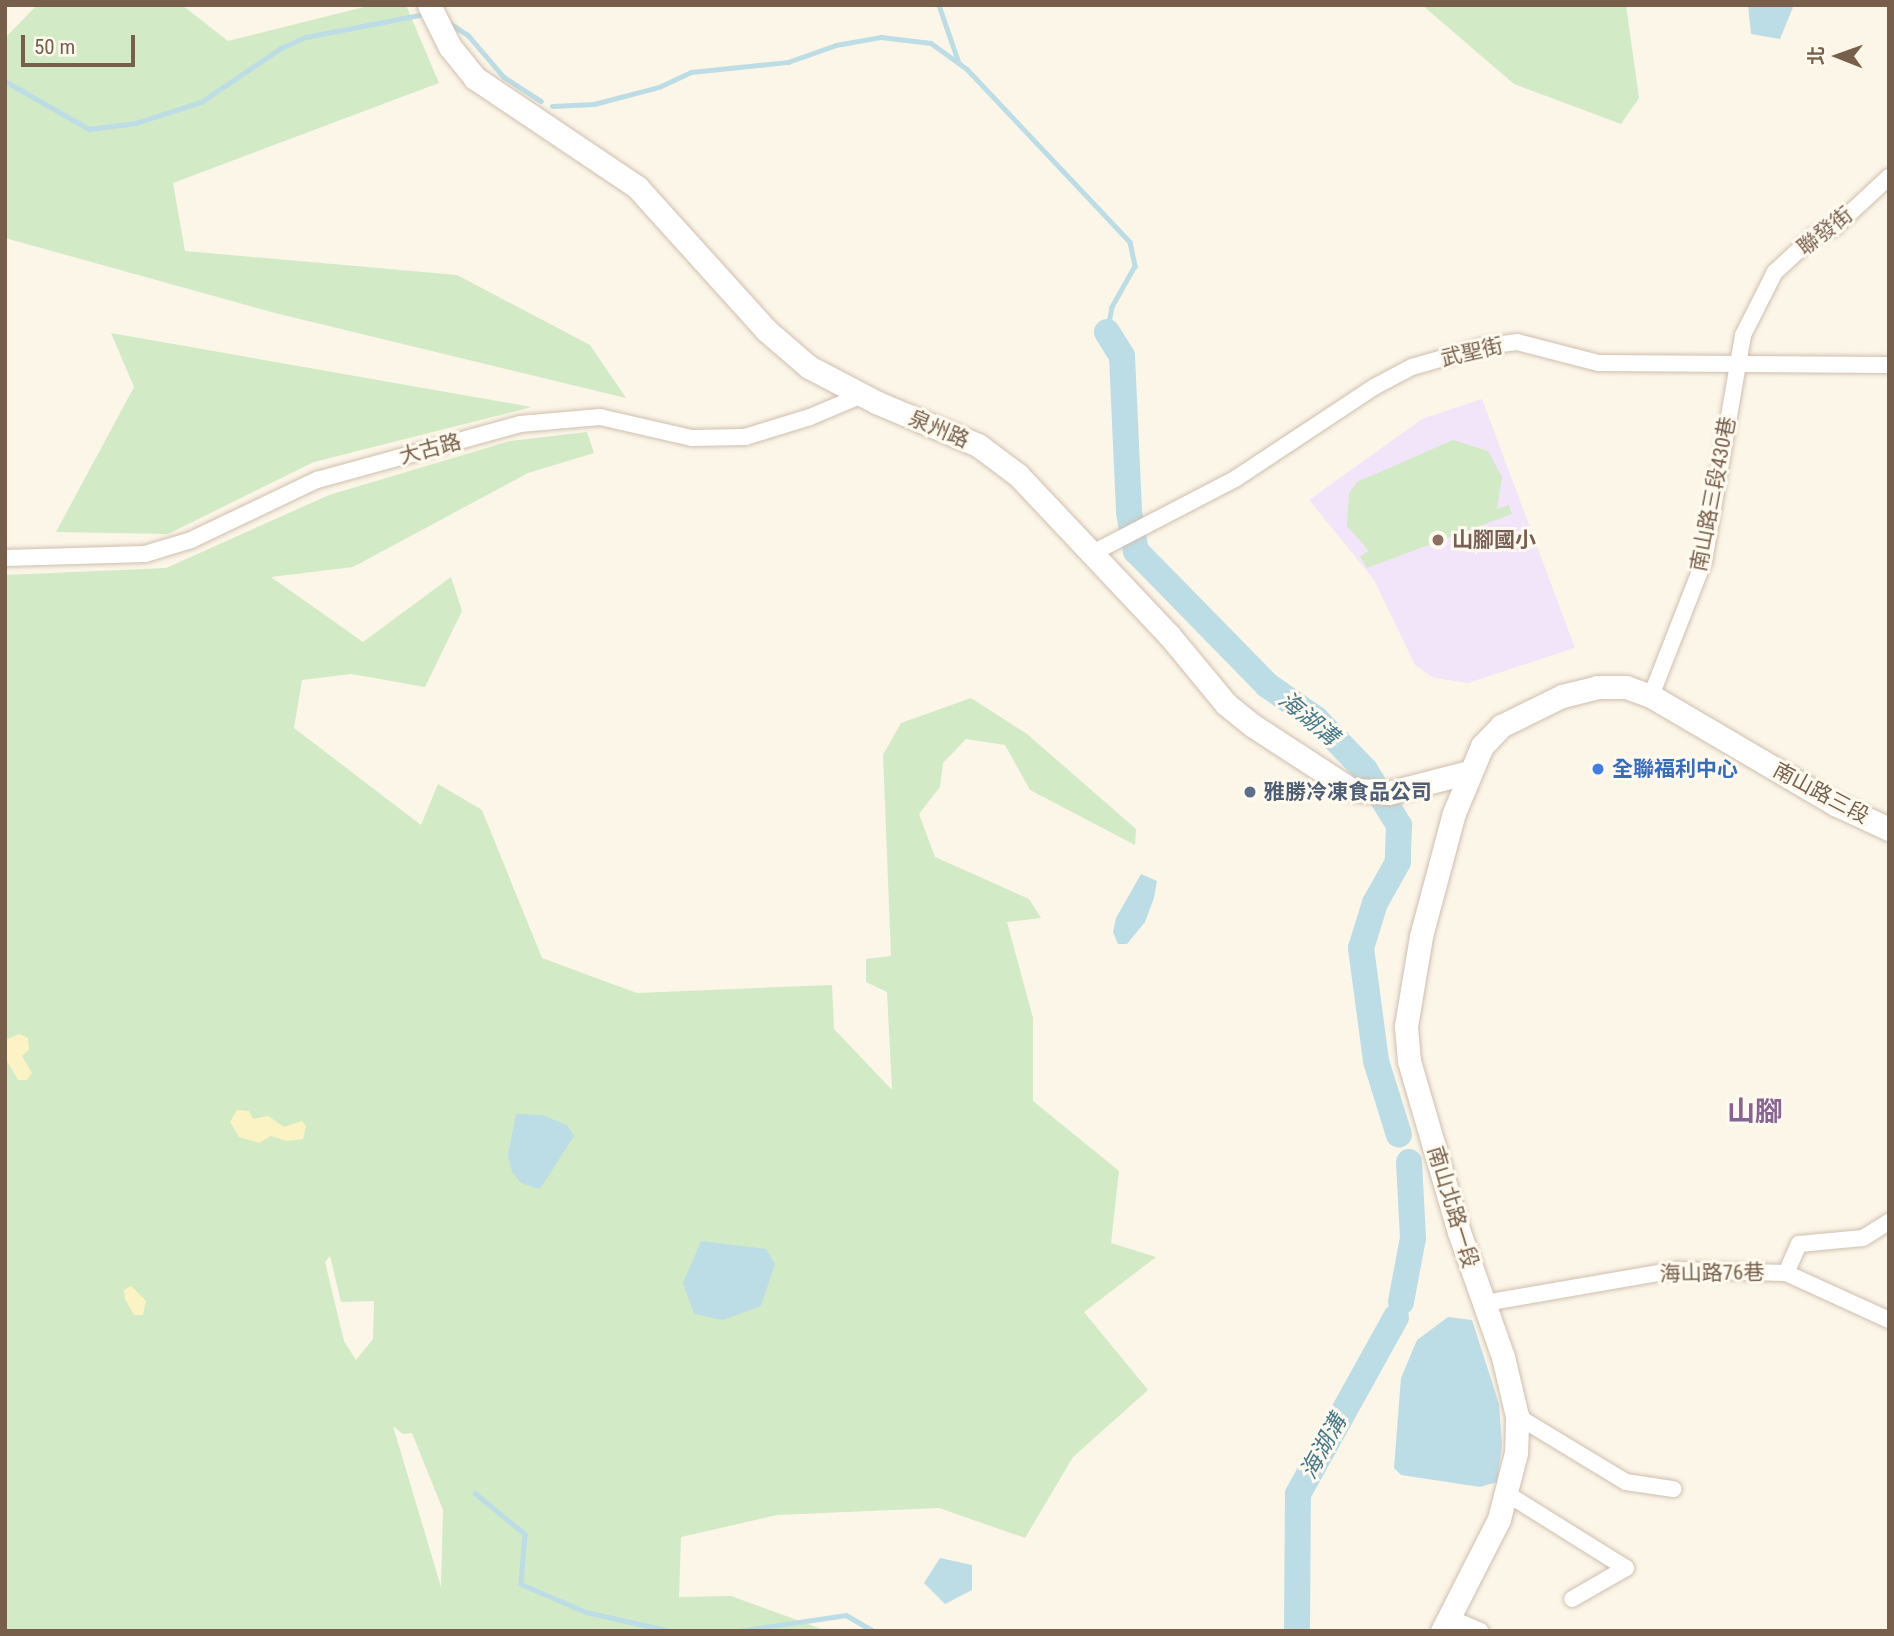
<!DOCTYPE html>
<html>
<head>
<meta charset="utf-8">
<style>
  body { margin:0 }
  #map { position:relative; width:1894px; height:1636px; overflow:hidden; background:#fcf6e8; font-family:"Roboto Condensed","Noto Sans TC",sans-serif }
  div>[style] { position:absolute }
  .education>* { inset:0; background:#f3e5f9 }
  .green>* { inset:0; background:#d2eac6 }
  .sand>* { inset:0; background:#fbf3c3 }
  .water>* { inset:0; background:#bcdde6 }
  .stream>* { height:4.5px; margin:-2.25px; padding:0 2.25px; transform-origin:2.25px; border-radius:2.25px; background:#bcdde6 }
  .river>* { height:26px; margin:-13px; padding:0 13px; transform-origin:13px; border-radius:13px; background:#bcdde6 }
  .roads { filter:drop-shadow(0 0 2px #cebfae) drop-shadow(0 0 2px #cebfae) }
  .street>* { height:16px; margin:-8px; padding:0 8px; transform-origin:8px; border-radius:8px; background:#fff }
  .secondary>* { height:23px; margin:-11.5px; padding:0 11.5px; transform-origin:11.5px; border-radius:11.5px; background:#fff }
  .dots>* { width:19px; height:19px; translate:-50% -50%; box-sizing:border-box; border:4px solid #fffaef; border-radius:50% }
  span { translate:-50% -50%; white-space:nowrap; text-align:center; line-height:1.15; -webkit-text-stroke:6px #fffaef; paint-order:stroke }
  .street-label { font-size:21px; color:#775f4c }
  .education-label { font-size:21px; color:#785e54; font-weight:700 }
  .left { translate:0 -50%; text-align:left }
  .shop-label { font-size:21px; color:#366cbe; font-weight:700 }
  .service-label { font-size:21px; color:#4e5e75; font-weight:700 }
  .water-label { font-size:23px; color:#46798a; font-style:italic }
  .district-label { font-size:28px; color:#876493; font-weight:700 }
  .frame { position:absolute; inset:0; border:7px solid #775f4c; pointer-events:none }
  .north { position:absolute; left:1803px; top:21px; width:70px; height:70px; -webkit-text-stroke:5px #fffaef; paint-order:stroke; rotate:271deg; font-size:19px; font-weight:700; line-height:28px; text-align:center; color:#775f4c }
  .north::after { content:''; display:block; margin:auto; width:24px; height:32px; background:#775f4c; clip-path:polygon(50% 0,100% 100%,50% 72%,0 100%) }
  .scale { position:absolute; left:21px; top:35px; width:114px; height:32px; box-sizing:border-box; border:4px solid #775f4c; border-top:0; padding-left:9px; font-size:21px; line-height:24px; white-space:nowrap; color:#775f4c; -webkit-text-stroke:5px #fffaef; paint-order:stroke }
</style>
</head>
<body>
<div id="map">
  <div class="education">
    <i style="clip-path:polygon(1482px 399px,1575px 648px,1468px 683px,1434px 678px,1415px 665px,1374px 580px,1309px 500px,1422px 419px)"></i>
  </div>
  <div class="green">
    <i style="clip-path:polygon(37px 5px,182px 5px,228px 41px,372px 5px,406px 5px,439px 83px,173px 183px,185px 251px,457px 275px,590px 345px,626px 398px,275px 313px,5px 238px,5px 38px)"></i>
    <i style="clip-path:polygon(1422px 5px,1626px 5px,1639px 98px,1621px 124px,1514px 84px)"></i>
    <i style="clip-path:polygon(111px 333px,532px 407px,314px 462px,168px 534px,56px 532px,134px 387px)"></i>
    <i style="clip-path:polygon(evenodd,587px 432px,594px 453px,528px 473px,353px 567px,271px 577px,363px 642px,451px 577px,462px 611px,425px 687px,351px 674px,302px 680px,294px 728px,421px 825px,438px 784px,482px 810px,542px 958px,637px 993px,832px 985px,834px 1029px,892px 1090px,887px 992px,866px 982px,866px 959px,891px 956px,883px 755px,901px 723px,971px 698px,1027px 734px,1136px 829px,1135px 845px,1030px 790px,1005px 745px,966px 739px,943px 763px,940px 787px,919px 814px,935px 857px,1029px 899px,1041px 918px,1007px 922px,1033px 1018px,1033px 1101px,1119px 1171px,1111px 1243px,1156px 1257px,1084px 1312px,1148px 1390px,1073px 1457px,1025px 1538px,939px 1508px,777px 1515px,681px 1537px,679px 1597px,731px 1596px,827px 1631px,5px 1631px,5px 575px,166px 568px,329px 495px,510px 441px,587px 432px,330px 1256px,341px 1302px,374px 1301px,373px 1339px,356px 1360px,344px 1341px,325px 1262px,330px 1256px,587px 432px,393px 1426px,403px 1434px,412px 1433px,443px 1510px,441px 1587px,393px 1426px)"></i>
    <i style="clip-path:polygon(1453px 440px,1488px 451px,1502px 477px,1497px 509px,1509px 505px,1512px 514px,1367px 568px,1360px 556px,1369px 551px,1347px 526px,1349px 493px,1357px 482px)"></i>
  </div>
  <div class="sand">
    <i style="clip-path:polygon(19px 1034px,28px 1038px,29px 1050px,22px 1056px,32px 1073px,27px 1080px,18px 1080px,5px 1058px,5px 1040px)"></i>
    <i style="clip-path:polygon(237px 1110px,249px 1111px,253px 1119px,268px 1116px,284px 1127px,302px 1121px,306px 1126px,303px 1139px,287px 1141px,271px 1136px,259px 1143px,239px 1137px,230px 1122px)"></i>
    <i style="clip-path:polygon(131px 1286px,146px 1301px,143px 1315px,134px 1315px,125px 1299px,124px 1290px)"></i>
  </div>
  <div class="water">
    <i style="clip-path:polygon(1748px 5px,1794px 5px,1780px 39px,1751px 34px)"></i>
    <i style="clip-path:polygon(1141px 874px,1157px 881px,1154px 898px,1145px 922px,1127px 944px,1118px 944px,1113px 932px,1116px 918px)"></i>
    <i style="clip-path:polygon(516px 1114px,542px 1115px,567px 1125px,574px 1136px,540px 1189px,521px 1183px,512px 1172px,508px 1155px)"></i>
    <i style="clip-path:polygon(701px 1241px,766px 1249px,775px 1264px,761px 1306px,723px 1320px,694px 1314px,683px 1283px)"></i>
    <i style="clip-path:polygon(1448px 1317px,1472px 1320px,1499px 1404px,1502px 1445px,1497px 1482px,1480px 1487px,1401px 1475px,1394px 1468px,1401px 1378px,1417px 1340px)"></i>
    <i style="clip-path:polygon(940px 1558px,972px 1565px,972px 1590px,945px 1604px,924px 1583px)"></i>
  </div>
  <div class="stream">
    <i style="left:939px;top:5px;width:61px;rotate:71deg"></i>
    <i style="left:448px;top:22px;width:24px;rotate:33deg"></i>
    <i style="left:468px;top:35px;width:55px;rotate:49.4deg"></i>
    <i style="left:504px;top:77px;width:44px;rotate:33deg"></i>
    <i style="left:5px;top:81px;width:97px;rotate:29.7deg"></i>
    <i style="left:89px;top:129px;width:47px;rotate:-7.3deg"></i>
    <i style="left:136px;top:123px;width:68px;rotate:-17.9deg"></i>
    <i style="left:201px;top:102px;width:97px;rotate:-34deg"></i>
    <i style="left:281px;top:48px;width:27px;rotate:-24deg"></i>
    <i style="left:306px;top:37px;width:115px;rotate:-11deg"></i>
    <i style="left:552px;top:106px;width:42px;rotate:-2.7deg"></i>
    <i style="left:594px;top:104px;width:67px;rotate:-14.7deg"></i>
    <i style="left:659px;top:87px;width:35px;rotate:-25deg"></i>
    <i style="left:691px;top:72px;width:98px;rotate:-5.9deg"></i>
    <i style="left:788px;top:62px;width:51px;rotate:-19.5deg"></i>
    <i style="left:836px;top:45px;width:46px;rotate:-10.1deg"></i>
    <i style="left:881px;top:37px;width:50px;rotate:6.8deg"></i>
    <i style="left:931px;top:43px;width:44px;rotate:35.8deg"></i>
    <i style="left:967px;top:69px;width:238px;rotate:46.7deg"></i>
    <i style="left:1130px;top:242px;width:25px;rotate:78deg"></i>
    <i style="left:1135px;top:266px;width:47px;rotate:119.3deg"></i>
    <i style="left:1112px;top:307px;width:25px;rotate:101deg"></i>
    <i style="left:475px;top:1493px;width:65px;rotate:39.4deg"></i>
    <i style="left:525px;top:1534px;width:50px;rotate:94.6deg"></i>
    <i style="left:521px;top:1584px;width:71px;rotate:23.3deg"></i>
    <i style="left:586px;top:1612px;width:86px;rotate:12.7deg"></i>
    <i style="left:738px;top:1631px;width:109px;rotate:-8.4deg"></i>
    <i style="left:846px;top:1615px;width:32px;rotate:30deg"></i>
  </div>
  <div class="river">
    <i style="left:1107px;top:332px;width:28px;rotate:58deg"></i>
    <i style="left:1122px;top:356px;width:156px;rotate:87.4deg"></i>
    <i style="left:1129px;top:512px;width:40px;rotate:80deg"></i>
    <i style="left:1136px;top:551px;width:187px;rotate:45.6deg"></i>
    <i style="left:1267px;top:685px;width:60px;rotate:34.8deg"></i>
    <i style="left:1316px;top:719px;width:71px;rotate:46.1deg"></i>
    <i style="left:1365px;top:770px;width:65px;rotate:58.3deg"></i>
    <i style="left:1399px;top:825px;width:37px;rotate:92deg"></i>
    <i style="left:1398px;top:862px;width:47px;rotate:119.3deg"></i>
    <i style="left:1375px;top:903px;width:47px;rotate:107.3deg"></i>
    <i style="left:1361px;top:948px;width:114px;rotate:82.4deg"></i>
    <i style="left:1376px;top:1061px;width:77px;rotate:72.7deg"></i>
    <i style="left:1401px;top:1302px;width:65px;rotate:-79.4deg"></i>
    <i style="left:1413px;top:1238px;width:76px;rotate:-93deg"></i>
    <i style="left:1297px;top:1631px;width:137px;rotate:-89.6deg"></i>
    <i style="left:1298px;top:1494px;width:202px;rotate:-61deg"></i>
  </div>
  <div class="roads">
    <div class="street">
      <i style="left:1089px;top:555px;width:165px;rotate:-27.5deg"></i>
      <i style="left:1235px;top:479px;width:167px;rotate:-33.5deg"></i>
      <i style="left:1374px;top:387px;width:43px;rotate:-27.8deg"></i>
      <i style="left:1412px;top:367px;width:76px;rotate:-16deg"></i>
      <i style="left:1485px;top:346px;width:32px;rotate:-7deg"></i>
      <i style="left:1517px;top:342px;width:84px;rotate:14.5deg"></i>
      <i style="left:1598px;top:363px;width:291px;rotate:0.4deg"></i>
      <i style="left:5px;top:558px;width:140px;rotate:-1.6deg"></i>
      <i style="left:145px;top:554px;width:48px;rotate:-16.9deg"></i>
      <i style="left:191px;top:540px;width:140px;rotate:-25.5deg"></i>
      <i style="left:317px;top:480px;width:211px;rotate:-15.4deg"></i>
      <i style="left:520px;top:424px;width:80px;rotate:-5deg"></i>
      <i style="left:600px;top:417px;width:94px;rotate:12.9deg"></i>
      <i style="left:692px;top:438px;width:53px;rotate:-1.1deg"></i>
      <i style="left:745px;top:437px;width:68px;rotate:-17.1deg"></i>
      <i style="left:810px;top:417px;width:56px;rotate:-22.9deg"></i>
      <i style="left:1651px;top:696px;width:145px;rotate:-68.6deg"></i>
      <i style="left:1704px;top:561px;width:229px;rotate:-80.2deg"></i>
      <i style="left:1743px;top:335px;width:71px;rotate:-63.1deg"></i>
      <i style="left:1775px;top:272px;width:53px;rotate:-42.7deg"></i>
      <i style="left:1814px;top:236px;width:23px;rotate:-23deg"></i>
      <i style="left:1835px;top:227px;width:74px;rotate:-42.8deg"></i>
      <i style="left:1786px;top:1273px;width:32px;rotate:-66deg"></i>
      <i style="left:1799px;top:1244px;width:64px;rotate:-5.4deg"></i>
      <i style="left:1863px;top:1238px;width:31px;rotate:-32deg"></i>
      <i style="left:1485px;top:1303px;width:194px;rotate:-9.8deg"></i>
      <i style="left:1676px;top:1270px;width:110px;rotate:1.6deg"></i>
      <i style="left:1786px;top:1273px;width:113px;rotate:24.5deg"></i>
      <i style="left:1517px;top:1416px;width:127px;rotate:31.2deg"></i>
      <i style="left:1626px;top:1482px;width:48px;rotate:8.5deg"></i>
      <i style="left:1509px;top:1495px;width:138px;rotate:32deg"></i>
      <i style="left:1626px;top:1568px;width:62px;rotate:150.1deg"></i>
      <i style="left:1450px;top:1618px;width:33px;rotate:23deg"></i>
    </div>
    <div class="secondary">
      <i style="left:429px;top:5px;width:47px;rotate:63.4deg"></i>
      <i style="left:450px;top:47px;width:40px;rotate:51deg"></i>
      <i style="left:475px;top:78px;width:195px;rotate:33.9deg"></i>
      <i style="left:637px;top:187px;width:193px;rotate:47.9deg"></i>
      <i style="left:766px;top:330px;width:57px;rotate:40.7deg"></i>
      <i style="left:809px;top:367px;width:78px;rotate:27.6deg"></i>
      <i style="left:878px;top:403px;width:108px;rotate:22.8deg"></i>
      <i style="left:978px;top:445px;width:50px;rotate:36.9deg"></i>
      <i style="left:1018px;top:475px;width:220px;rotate:46.7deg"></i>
      <i style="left:1169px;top:635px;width:89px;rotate:50.4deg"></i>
      <i style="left:1226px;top:704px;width:33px;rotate:39deg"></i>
      <i style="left:1252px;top:725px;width:117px;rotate:33.1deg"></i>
      <i style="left:1350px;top:789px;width:38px;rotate:6deg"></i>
      <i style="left:1388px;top:793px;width:84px;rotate:-14.5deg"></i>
      <i style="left:1442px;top:1631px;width:126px;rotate:-63deg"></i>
      <i style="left:1499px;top:1519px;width:68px;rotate:-75.6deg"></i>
      <i style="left:1516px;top:1453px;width:37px;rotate:-88deg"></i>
      <i style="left:1517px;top:1416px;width:61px;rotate:-103.3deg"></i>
      <i style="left:1503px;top:1357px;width:133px;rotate:-109.4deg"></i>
      <i style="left:1459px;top:1232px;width:178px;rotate:-106.3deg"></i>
      <i style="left:1409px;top:1061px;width:35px;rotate:-95deg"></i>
      <i style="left:1406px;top:1026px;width:91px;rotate:-80.5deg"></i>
      <i style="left:1421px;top:936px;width:127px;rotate:-75deg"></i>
      <i style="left:1454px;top:813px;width:73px;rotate:-67.3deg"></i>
      <i style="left:1482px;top:746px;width:28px;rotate:-46deg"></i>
      <i style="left:1501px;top:726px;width:68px;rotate:-26.2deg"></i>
      <i style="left:1562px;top:696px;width:36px;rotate:-14deg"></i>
      <i style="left:1597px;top:687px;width:29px"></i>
      <i style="left:1626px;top:687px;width:27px;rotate:20deg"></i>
      <i style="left:1651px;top:696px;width:216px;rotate:30.4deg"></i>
      <i style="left:1837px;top:805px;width:57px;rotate:24.8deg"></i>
    </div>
  </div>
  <div class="dots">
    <i style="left:1438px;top:540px;background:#8d6e63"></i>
    <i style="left:1598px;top:769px;background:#3f7fe0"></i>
    <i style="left:1250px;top:792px;background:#5c6f8a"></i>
  </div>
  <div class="street-label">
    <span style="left:1825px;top:231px;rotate:-38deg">聯發街</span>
    <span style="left:1472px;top:352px;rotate:-13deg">武聖街</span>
    <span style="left:939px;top:429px;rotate:23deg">泉州路</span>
    <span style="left:430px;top:449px;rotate:-15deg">大古路</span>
    <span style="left:1713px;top:494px;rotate:-79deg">南山路三段430巷</span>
    <span style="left:1821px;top:793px;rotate:28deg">南山路三段</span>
    <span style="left:1453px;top:1207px;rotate:73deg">南山北路一段</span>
    <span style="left:1712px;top:1273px;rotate:-1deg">海山路76巷</span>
  </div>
  <div class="education-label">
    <span class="left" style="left:1452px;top:540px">山腳國小</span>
  </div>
  <div class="shop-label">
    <span class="left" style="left:1612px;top:769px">全聯福利中心</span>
  </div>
  <div class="service-label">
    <span class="left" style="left:1264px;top:792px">雅勝冷凍食品公司</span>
  </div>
  <div class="water-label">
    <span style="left:1308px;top:719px;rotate:40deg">海湖溝</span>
    <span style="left:1324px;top:1447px;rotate:-61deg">海湖溝</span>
  </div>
  <div class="district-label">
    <span style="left:1755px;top:1112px">山腳</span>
  </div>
  <div class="frame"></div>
  <div class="north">北</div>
  <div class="scale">50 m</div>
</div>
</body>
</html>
